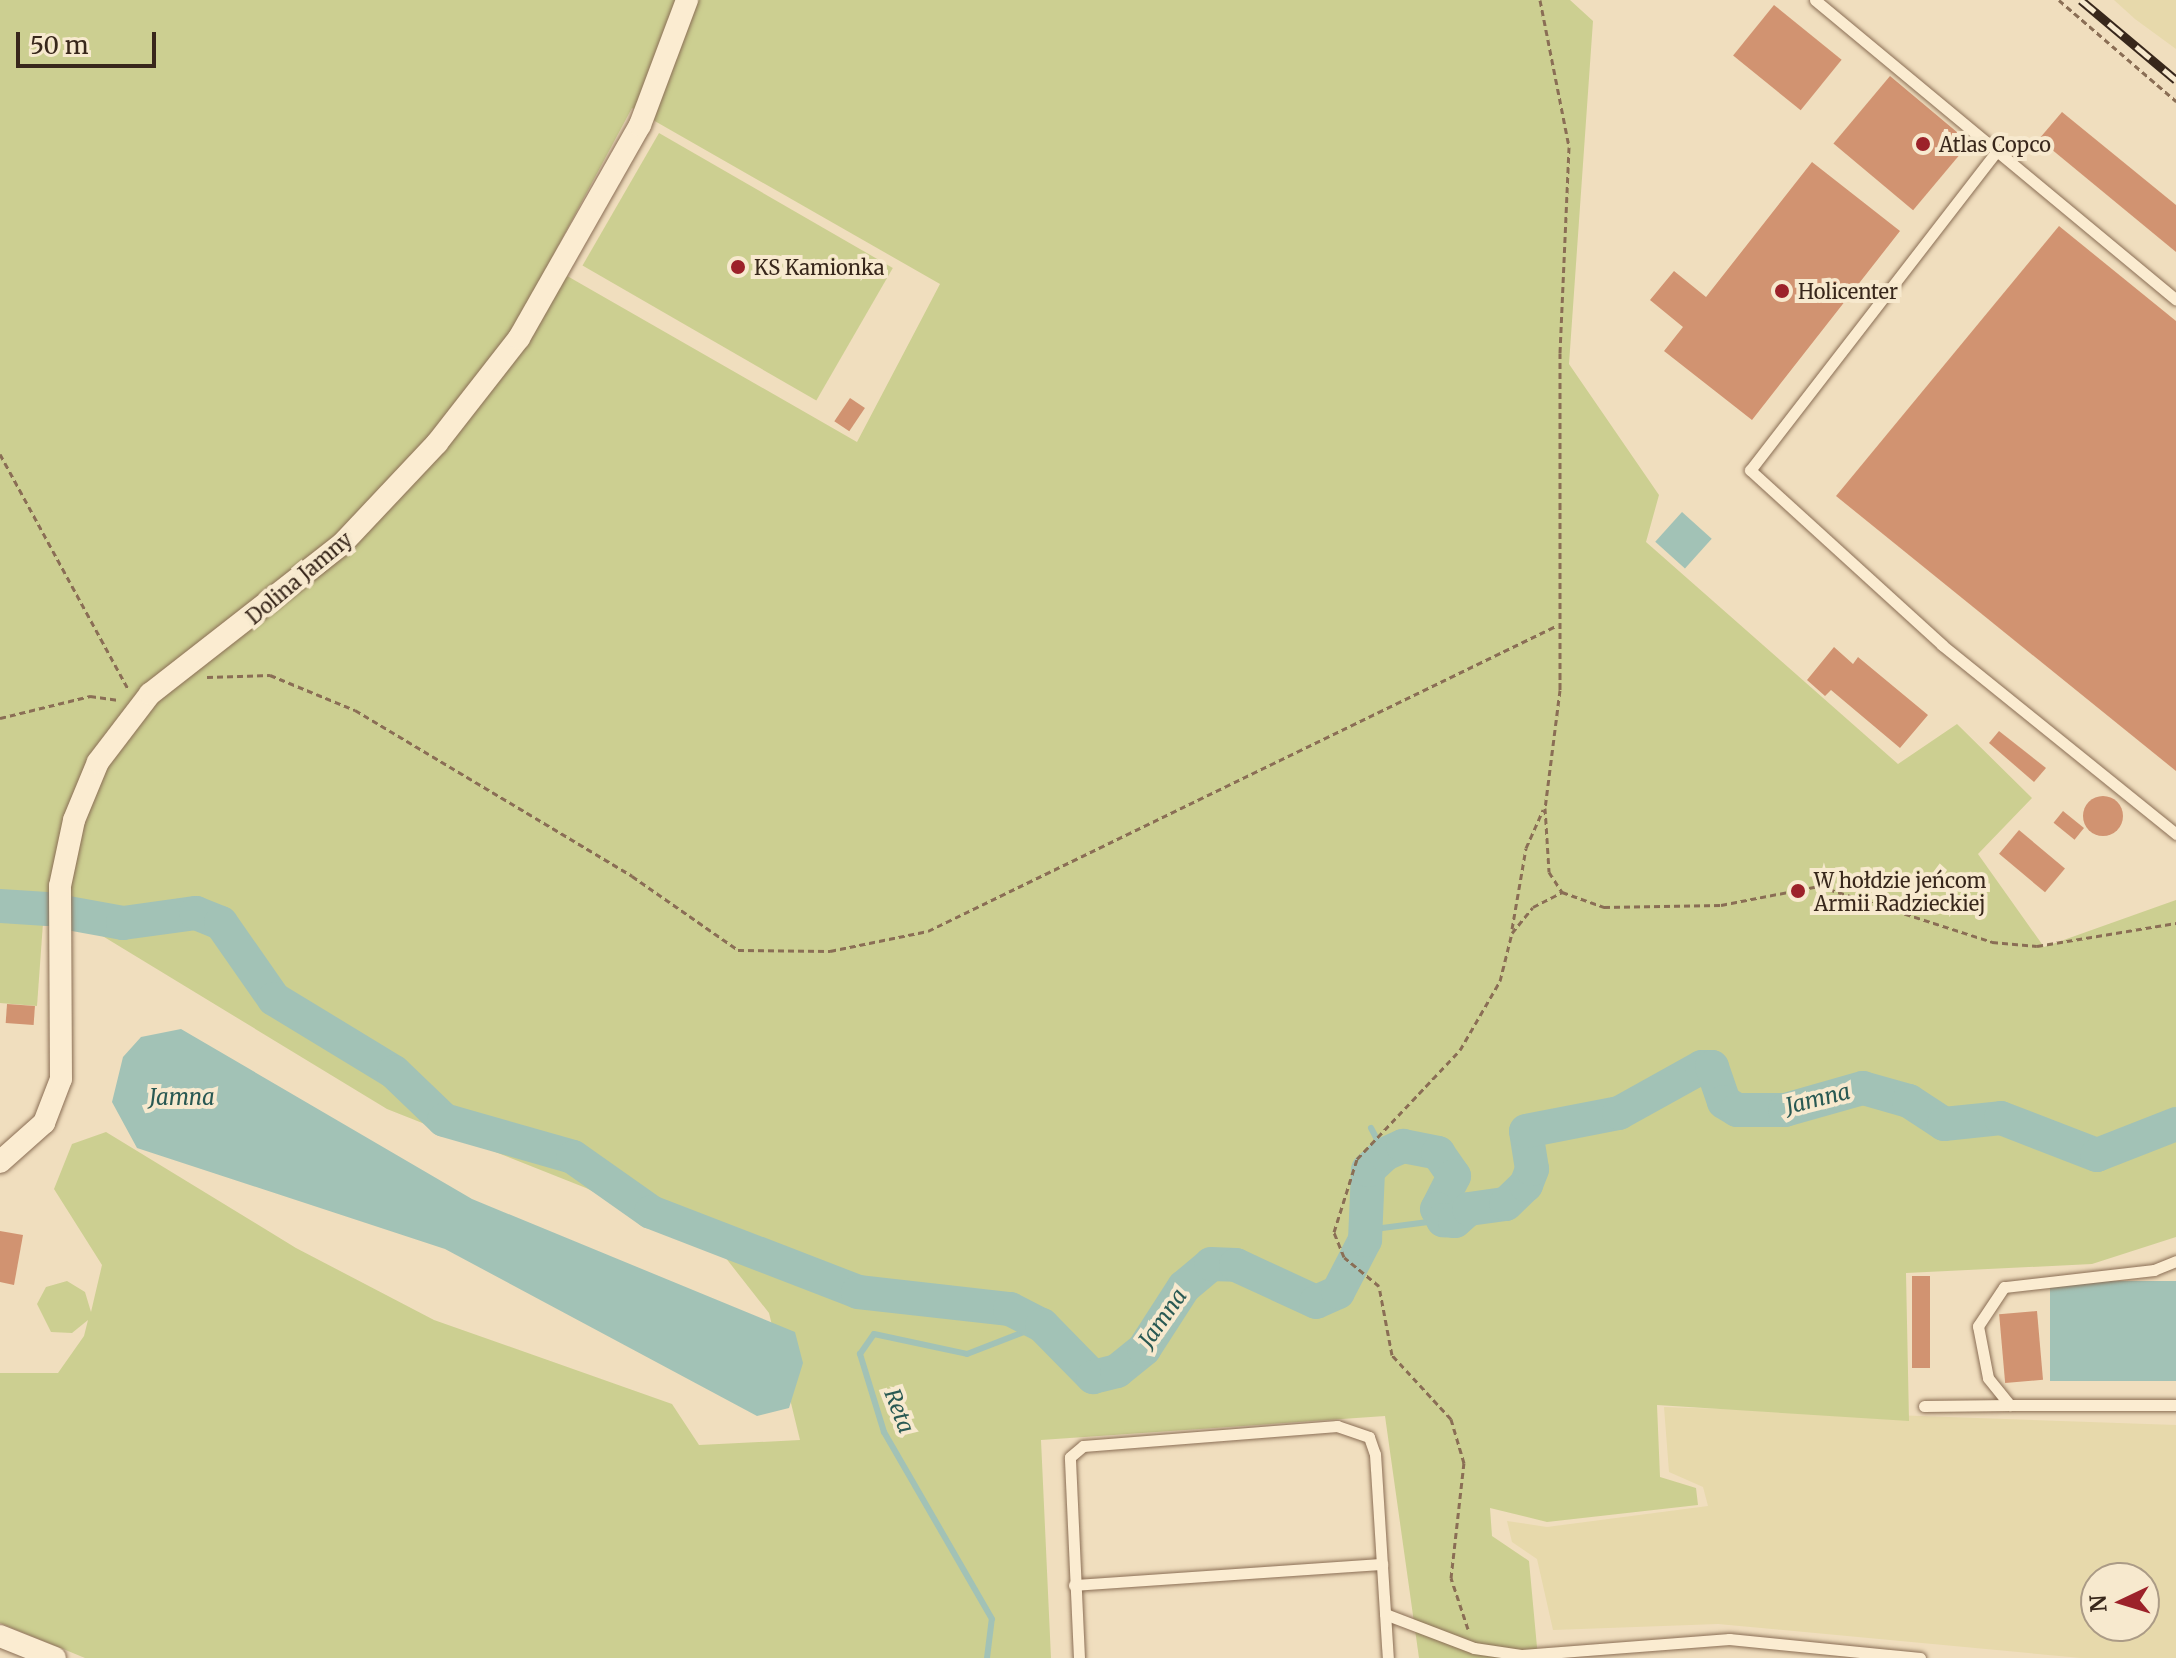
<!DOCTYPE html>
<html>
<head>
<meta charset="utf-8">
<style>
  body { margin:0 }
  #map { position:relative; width:2176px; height:1658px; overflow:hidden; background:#f0debe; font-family:Merriweather,serif }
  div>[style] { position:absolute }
  .farmland>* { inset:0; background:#e7d9ab }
  .green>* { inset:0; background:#cccf91; transform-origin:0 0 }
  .water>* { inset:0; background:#a2c2b6; transform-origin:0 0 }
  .stream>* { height:6px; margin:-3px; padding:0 3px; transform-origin:3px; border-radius:3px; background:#a2c2b6 }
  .river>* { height:34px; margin:-17px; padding:0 17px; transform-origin:17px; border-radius:17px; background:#a2c2b6 }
  .building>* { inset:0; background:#d19371; transform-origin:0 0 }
  .round { border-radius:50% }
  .path>* { height:3px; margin-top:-1.5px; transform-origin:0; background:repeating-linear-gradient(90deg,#8a6e55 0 6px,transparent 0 10px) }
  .roads { filter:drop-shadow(0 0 2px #8a6e55) drop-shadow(0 0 2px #8a6e55) }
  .service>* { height:11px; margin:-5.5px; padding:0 5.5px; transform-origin:5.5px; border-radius:5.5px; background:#fbecd1 }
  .minor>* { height:22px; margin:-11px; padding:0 11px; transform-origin:11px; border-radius:11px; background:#fbecd1 }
  .rail>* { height:9px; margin-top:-4.5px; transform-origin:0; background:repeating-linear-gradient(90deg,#f7e9ce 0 18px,#38271b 0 36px); box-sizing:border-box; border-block:2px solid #38271b }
  .dots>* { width:22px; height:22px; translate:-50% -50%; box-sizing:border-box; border:4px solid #f7e9ce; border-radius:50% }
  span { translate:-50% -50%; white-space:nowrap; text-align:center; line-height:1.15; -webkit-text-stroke:8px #f7e9ce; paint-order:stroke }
  .poi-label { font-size:20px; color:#38271b }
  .left { translate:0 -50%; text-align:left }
  .street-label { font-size:20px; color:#38271b }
  .water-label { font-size:22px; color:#295953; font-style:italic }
  .north { position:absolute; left:2080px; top:1562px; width:80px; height:80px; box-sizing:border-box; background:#f7e9ce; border:2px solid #ab9b86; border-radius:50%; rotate:266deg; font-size:22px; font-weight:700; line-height:32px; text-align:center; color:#38271b }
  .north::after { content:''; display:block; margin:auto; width:28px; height:36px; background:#9c222a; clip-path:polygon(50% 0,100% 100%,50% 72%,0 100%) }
  .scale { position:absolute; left:16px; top:32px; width:140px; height:36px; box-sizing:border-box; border:4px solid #38271b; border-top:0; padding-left:10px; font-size:24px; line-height:28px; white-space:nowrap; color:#38271b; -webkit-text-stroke:6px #f7e9ce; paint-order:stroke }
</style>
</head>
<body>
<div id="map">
  <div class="farmland">
    <i style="clip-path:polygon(2114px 0,2176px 0,2176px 49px,2135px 19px)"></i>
    <i style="clip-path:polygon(evenodd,1664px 1407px,2176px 1425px,2176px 1658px,2081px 1658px,1718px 1624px,1553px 1630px,1537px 1559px,1512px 1542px,1507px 1521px,1547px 1527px,1708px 1506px,1703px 1487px,1669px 1472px,1664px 1407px,2096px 1578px,2144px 1578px,2144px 1626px,2096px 1626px,2096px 1578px)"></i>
  </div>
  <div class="green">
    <i style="clip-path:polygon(evenodd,0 0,1570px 0,1593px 21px,1569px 364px,1659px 495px,1646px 542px,1898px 764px,1957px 724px,2032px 798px,1978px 854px,2044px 947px,2176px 900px,2176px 1237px,2092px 1264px,1906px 1273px,1909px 1421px,1657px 1405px,1660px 1477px,1696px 1488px,1698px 1505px,1547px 1522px,1490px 1508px,1492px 1536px,1529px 1561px,1538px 1658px,1419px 1658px,1385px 1416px,1041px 1440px,1051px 1658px,85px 1658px,0 1623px,0 1373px,58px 1373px,84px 1336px,88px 1320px,72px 1333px,51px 1332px,37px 1304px,46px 1287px,67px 1281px,85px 1292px,91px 1312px,102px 1265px,54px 1189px,72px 1144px,106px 1132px,296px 1248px,434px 1320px,672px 1404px,699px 1445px,800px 1440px,769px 1313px,725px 1257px,586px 1188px,387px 1109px,40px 898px,0 897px,0 0,632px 108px,940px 284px,857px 442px,548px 265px,632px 108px)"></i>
    <i style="left:659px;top:133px;width:270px;height:153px;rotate:30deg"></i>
    <i style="clip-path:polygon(0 918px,43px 923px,37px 1006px,0 1003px)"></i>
  </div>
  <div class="water">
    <i style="left:1682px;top:512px;width:40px;height:40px;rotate:42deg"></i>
    <i style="clip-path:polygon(181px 1029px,472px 1199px,795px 1332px,803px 1363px,789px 1408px,757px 1416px,445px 1249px,137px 1148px,112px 1102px,123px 1057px,141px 1037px)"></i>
    <i style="left:2176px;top:1281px;width:100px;height:126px;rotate:90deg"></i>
  </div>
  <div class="stream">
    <i style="left:1371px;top:1128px;width:30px;rotate:62deg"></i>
    <i style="left:1367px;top:1230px;width:77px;rotate:-7.5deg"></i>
    <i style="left:987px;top:1658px;width:39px;rotate:-83deg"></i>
    <i style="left:992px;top:1619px;width:216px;rotate:-120deg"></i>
    <i style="left:884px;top:1432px;width:82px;rotate:-107.1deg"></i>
    <i style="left:860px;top:1354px;width:24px;rotate:-55deg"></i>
    <i style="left:874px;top:1334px;width:95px;rotate:12.1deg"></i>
    <i style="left:967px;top:1354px;width:80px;rotate:-21.1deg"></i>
  </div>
  <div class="river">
    <i style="left:0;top:906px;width:47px;rotate:3.7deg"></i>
    <i style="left:68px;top:913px;width:56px;rotate:10.3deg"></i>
    <i style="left:123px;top:923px;width:74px;rotate:-7.8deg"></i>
    <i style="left:196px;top:913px;width:27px;rotate:22deg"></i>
    <i style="left:221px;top:923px;width:93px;rotate:55.1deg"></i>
    <i style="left:274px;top:999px;width:140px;rotate:31.3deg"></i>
    <i style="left:394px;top:1072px;width:69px;rotate:43.8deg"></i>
    <i style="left:444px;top:1120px;width:134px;rotate:16deg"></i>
    <i style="left:573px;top:1157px;width:95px;rotate:35.2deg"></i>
    <i style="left:651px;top:1212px;width:222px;rotate:21.1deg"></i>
    <i style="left:858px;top:1292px;width:153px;rotate:6.4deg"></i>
    <i style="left:1010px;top:1309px;width:36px;rotate:27deg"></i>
    <i style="left:1042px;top:1325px;width:73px;rotate:45.6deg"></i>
    <i style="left:1093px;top:1377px;width:25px;rotate:-14deg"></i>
    <i style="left:1117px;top:1371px;width:35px;rotate:-39deg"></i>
    <i style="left:1144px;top:1349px;width:74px;rotate:-57.2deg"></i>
    <i style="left:1184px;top:1287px;width:35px;rotate:-40deg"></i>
    <i style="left:1211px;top:1264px;width:25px;rotate:2deg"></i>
    <i style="left:1236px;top:1265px;width:88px;rotate:24.8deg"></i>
    <i style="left:1316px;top:1302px;width:24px;rotate:-24deg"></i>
    <i style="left:1338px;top:1292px;width:59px;rotate:-62.6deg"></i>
    <i style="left:1365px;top:1240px;width:70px;rotate:-87.5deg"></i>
    <i style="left:1368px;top:1170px;width:23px;rotate:-43deg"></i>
    <i style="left:1385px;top:1154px;width:20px;rotate:-24deg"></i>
    <i style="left:1403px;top:1146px;width:36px;rotate:11deg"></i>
    <i style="left:1438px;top:1153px;width:28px;rotate:55deg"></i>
    <i style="left:1454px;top:1176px;width:37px;rotate:117deg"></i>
    <i style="left:1437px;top:1209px;width:13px;rotate:61deg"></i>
    <i style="left:1443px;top:1220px;width:12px;rotate:5deg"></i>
    <i style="left:1455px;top:1221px;width:18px;rotate:-41deg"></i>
    <i style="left:1469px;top:1209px;width:37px;rotate:-8deg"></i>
    <i style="left:1506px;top:1204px;width:28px;rotate:-44deg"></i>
    <i style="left:1526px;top:1185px;width:17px;rotate:-69deg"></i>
    <i style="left:1532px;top:1169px;width:38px;rotate:-99deg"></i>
    <i style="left:1526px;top:1131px;width:95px;rotate:-11deg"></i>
    <i style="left:1619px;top:1113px;width:95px;rotate:-29deg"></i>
    <i style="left:1702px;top:1067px;width:10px"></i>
    <i style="left:1712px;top:1067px;width:37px;rotate:71deg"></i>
    <i style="left:1724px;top:1102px;width:15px;rotate:32deg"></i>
    <i style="left:1737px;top:1110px;width:48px"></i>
    <i style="left:1785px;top:1110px;width:81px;rotate:-15.8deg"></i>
    <i style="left:1863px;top:1088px;width:48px;rotate:15.8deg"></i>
    <i style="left:1909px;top:1101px;width:42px;rotate:33.3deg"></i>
    <i style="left:1944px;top:1124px;width:57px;rotate:-6deg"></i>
    <i style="left:2001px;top:1118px;width:103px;rotate:21.1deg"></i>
    <i style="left:2097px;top:1155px;width:85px;rotate:-21.4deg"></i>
  </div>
  <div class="building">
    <i style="left:1774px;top:5px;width:87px;height:65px;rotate:39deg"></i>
    <i style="left:1890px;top:76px;width:104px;height:88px;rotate:40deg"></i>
    <i style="clip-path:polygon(2062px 112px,2176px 205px,2176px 252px,2039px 139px)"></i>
    <i style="clip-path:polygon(1812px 162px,1900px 231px,1752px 420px,1664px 351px,1683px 327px,1650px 300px,1674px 271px,1706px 297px)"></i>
    <i style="clip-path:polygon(2059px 226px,2176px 321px,2176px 771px,1836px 496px)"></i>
    <i style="left:850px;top:398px;width:18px;height:28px;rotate:34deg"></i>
    <i style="clip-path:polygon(1834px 647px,1853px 664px,1858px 657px,1928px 715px,1900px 748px,1831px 690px,1825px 696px,1807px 680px)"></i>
    <i style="clip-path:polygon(1999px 731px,2046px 768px,2034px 782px,1989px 743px)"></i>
    <i class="round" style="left:2083px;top:796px;width:40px;height:40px"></i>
    <i style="left:2063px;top:811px;width:27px;height:15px;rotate:39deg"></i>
    <i style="left:2019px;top:830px;width:60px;height:31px;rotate:40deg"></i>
    <i style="left:7px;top:1004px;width:28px;height:19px;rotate:4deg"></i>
    <i style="clip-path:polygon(0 1231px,23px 1235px,14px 1285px,0 1282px)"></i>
    <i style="left:1912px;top:1276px;width:18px;height:92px"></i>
    <i style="left:2037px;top:1311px;width:69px;height:38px;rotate:85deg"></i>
  </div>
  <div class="path">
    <i style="left:1540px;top:0;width:150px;rotate:78.8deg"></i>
    <i style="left:1569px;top:147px;width:206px;rotate:92.5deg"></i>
    <i style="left:1560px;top:353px;width:337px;rotate:90deg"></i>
    <i style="left:1560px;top:690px;width:119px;rotate:97.2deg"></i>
    <i style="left:1545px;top:808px;width:64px;rotate:86.4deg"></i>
    <i style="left:1549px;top:872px;width:24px;rotate:57deg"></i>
    <i style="left:1562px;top:892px;width:45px;rotate:19.7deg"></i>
    <i style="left:1604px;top:907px;width:117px;rotate:-1deg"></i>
    <i style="left:1721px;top:905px;width:100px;rotate:-11deg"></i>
    <i style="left:1819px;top:886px;width:182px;rotate:17.9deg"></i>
    <i style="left:1992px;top:942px;width:45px;rotate:5.1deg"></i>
    <i style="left:2037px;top:946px;width:141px;rotate:-9.4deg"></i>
    <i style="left:2059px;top:0;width:155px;rotate:40.8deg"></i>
    <i style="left:0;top:454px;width:268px;rotate:61.4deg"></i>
    <i style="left:207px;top:677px;width:63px;rotate:-1.8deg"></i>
    <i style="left:270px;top:675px;width:92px;rotate:22.4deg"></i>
    <i style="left:355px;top:710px;width:323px;rotate:30.9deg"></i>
    <i style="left:632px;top:876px;width:129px;rotate:34.9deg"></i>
    <i style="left:738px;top:950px;width:92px;rotate:0.6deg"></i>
    <i style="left:830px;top:951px;width:100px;rotate:-11.5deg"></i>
    <i style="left:928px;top:931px;width:700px;rotate:-25.91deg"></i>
    <i style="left:0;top:718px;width:93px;rotate:-13.7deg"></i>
    <i style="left:90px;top:696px;width:29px;rotate:8deg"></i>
    <i style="left:1512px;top:929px;width:82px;rotate:-80.2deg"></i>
    <i style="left:1526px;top:848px;width:42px;rotate:-65.9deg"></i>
    <i style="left:1468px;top:1629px;width:54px;rotate:-108.4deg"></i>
    <i style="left:1451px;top:1578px;width:116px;rotate:-83.6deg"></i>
    <i style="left:1464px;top:1463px;width:46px;rotate:-106.5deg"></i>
    <i style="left:1451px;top:1419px;width:87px;rotate:-132.7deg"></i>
    <i style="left:1392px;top:1355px;width:70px;rotate:-100.7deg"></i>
    <i style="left:1379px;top:1286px;width:45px;rotate:-140.4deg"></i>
    <i style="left:1344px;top:1257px;width:27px;rotate:-112deg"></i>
    <i style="left:1334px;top:1232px;width:77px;rotate:-72.5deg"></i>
    <i style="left:1357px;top:1159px;width:150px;rotate:-46.6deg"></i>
    <i style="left:1460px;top:1050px;width:80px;rotate:-59.9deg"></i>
    <i style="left:1500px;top:981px;width:49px;rotate:-76deg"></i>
    <i style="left:1512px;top:933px;width:33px;rotate:-51deg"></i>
    <i style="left:1533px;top:907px;width:33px;rotate:-27deg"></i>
  </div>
  <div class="roads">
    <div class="service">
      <i style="left:1815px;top:0;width:469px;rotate:39.7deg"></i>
      <i style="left:1996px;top:152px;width:402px;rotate:127.7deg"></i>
      <i style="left:1750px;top:470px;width:260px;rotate:42.3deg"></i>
      <i style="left:1942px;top:645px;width:301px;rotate:38.9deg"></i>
      <i style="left:2176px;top:1261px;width:24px;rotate:158deg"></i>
      <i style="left:2154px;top:1270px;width:151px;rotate:173.5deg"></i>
      <i style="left:2004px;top:1287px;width:47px;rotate:123.7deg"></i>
      <i style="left:1978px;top:1326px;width:53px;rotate:79.1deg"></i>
      <i style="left:1988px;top:1378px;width:35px;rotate:51deg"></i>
      <i style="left:2010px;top:1405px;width:166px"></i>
      <i style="left:1924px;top:1406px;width:86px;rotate:-0.7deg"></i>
      <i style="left:1074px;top:1585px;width:309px;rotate:-3.9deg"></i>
      <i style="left:1385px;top:1614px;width:95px;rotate:20.9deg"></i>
      <i style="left:1474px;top:1648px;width:49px;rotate:8.3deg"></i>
      <i style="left:1522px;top:1655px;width:208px;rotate:-4.4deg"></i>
      <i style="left:1729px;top:1639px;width:192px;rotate:5.7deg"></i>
      <i style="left:1079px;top:1658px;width:201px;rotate:-92.6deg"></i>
      <i style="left:1070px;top:1457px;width:17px;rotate:-40deg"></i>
      <i style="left:1083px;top:1446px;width:255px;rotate:-4.5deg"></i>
      <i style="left:1337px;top:1426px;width:34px;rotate:19deg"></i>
      <i style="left:1369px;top:1437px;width:18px;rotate:71deg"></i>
      <i style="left:1375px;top:1454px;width:204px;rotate:86.4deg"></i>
    </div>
    <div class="minor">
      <i style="left:0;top:1162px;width:59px;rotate:-41.6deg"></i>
      <i style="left:44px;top:1123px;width:47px;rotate:-68.9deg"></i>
      <i style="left:61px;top:1079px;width:193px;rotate:-90.3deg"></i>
      <i style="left:60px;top:886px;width:67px;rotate:-78deg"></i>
      <i style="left:74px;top:820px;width:63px;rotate:-67.5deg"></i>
      <i style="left:98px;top:762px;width:86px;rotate:-52.6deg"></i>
      <i style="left:150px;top:694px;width:242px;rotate:-38deg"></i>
      <i style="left:341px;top:545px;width:140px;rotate:-46.7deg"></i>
      <i style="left:437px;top:443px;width:133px;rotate:-52deg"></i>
      <i style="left:519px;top:338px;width:245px;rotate:-60.4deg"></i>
      <i style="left:640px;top:125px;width:134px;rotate:-69.4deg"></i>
      <i style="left:0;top:1636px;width:59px;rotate:21.8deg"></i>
    </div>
  </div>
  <div class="rail">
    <i style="left:2081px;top:0;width:124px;rotate:40.1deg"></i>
  </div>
  <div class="dots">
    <i style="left:1923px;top:144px;background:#9c222a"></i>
    <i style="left:738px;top:267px;background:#9c222a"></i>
    <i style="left:1782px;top:291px;background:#9c222a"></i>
    <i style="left:1798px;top:891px;background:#9c222a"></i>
  </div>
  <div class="poi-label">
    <span class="left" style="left:1939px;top:144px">Atlas Copco</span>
    <span class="left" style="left:754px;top:267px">KS Kamionka</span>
    <span class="left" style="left:1798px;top:291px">Holicenter</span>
    <span class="left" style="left:1814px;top:892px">W hołdzie jeńcom<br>Armii Radzieckiej</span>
  </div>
  <div class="street-label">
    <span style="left:299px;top:578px;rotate:-40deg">Dolina Jamny</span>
  </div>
  <div class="water-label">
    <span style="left:182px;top:1098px">Jamna</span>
    <span style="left:1818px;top:1099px;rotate:-14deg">Jamna</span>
    <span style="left:1163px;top:1318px;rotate:-55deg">Jamna</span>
    <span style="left:899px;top:1411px;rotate:69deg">Reta</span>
  </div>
  <div class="north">N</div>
  <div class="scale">50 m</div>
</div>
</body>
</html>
